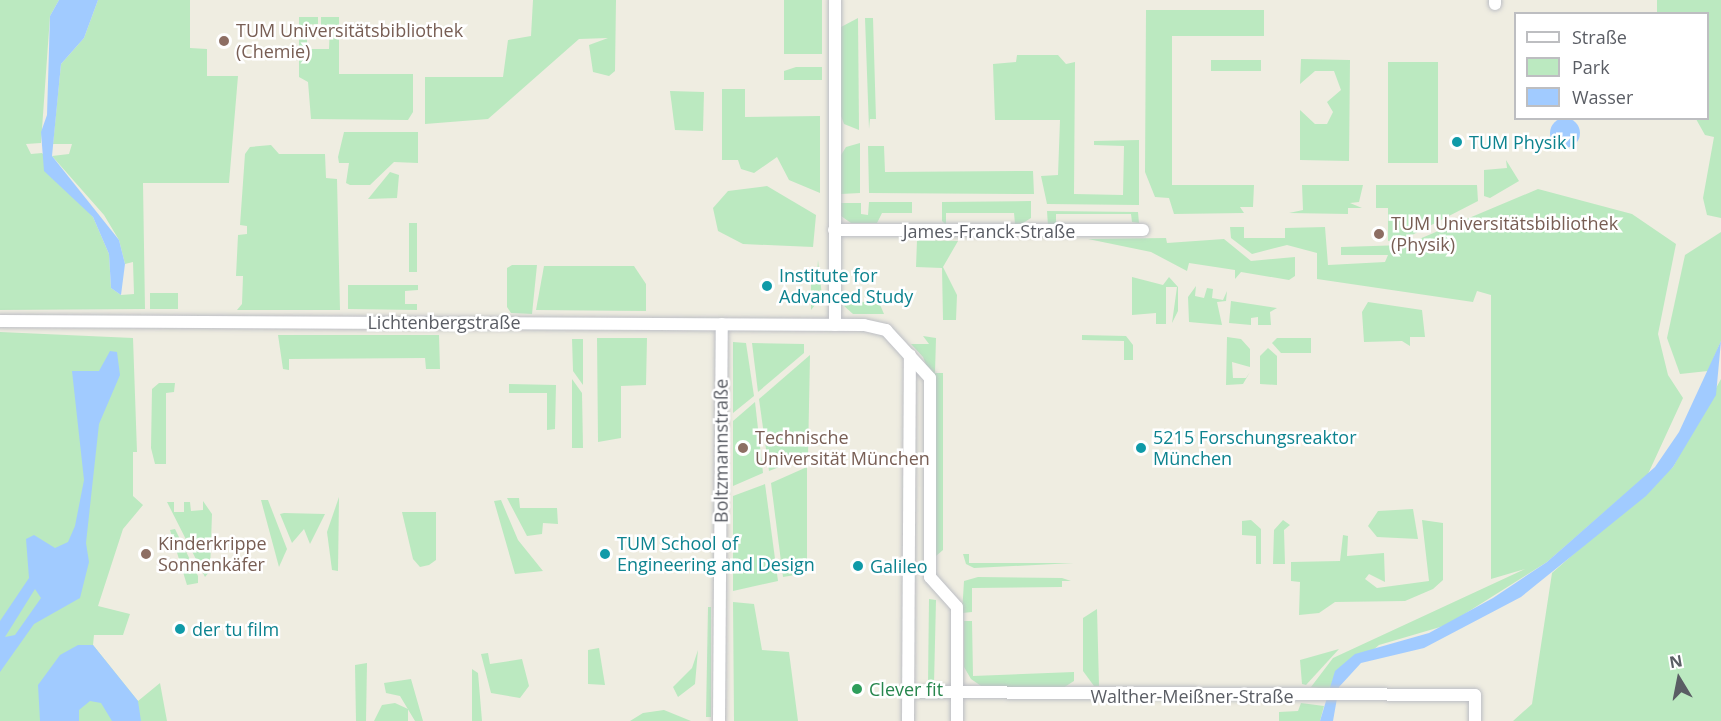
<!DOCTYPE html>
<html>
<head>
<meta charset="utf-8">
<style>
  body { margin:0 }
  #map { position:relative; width:1721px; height:721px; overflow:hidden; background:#efede1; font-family:"Open Sans",sans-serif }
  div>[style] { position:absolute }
  .green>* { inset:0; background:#bbe9c0; transform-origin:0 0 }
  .water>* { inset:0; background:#a1cbff }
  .round { border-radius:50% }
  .roads { filter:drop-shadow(0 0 2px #bcbec4) drop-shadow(0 0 2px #bcbec4) }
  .minor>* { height:12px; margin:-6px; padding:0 6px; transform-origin:6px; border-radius:6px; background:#fff }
  .dots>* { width:16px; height:16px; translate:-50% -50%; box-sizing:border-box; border:3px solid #fff; border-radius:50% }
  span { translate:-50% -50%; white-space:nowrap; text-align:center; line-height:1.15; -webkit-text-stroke:5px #fff; paint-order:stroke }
  .education-label { font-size:18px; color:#785e54 }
  .left { translate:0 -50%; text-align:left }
  .culture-label { font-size:18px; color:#0d838f }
  .street-label { font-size:18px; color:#5a5d64 }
  .leisure-label { font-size:18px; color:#27864d }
  .legend { position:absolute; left:1514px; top:12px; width:195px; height:108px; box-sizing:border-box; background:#fff; border:2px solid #bdbec1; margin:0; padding:8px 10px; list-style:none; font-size:18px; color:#5a5d64 }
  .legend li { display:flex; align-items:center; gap:12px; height:30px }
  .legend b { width:30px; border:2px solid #bdbec1 }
  .north { position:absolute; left:1649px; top:649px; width:60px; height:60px; -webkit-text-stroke:4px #fff; paint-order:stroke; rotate:350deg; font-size:16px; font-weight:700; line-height:24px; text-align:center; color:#5a5d64 }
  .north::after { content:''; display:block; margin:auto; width:21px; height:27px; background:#5a5d64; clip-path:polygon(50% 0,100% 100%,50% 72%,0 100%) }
</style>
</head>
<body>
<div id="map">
  <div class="green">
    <i style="clip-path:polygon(0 0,59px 0,50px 16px,41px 143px,26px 144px,31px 154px,42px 153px,93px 217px,109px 254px,111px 288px,121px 295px,134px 294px,133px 262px,125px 264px,119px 240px,104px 215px,52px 156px,69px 154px,72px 144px,53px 144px,61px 64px,84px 38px,98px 0,190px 0,190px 48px,207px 49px,207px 76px,238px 76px,229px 183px,143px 183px,145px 309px,0 310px)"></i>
    <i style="clip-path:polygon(533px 0,616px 0,615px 71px,609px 76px,593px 72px,589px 45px,608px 38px,579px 39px,488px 119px,425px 124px,425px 77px,503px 77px,508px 40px,531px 36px)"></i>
    <i style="left:784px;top:0;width:38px;height:54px"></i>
    <i style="clip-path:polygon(1657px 0,1721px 0,1721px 218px,1707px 215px,1703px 198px,1714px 137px,1705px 135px,1696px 119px,1708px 118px,1708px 14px,1657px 13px)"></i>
    <i style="clip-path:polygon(1146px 10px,1264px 10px,1264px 36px,1172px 36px,1172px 185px,1254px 185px,1253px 207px,1240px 207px,1244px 213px,1174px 214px,1169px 198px,1155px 197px,1145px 172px)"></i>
    <i style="clip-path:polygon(299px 17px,318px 17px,318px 24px,307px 25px,307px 49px,329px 49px,330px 25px,321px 25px,321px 17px,339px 17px,339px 74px,413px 74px,413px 112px,408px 120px,311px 119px,308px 82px,299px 77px)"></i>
    <i style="clip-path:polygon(858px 18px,859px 130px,844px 124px,841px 116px,841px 27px)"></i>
    <i style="clip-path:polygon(865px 18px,873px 18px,876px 119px,870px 119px,869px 129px)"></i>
    <i style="clip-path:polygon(1017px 55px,1058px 55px,1066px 64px,1075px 62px,1074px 194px,1123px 195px,1124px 146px,1094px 145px,1094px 141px,1139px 140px,1139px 205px,1047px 204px,1041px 176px,1058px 175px,1060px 120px,995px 120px,993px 64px,1016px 62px)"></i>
    <i style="clip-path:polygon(1301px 59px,1350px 60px,1349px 161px,1300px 160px,1300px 110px,1315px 124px,1327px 124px,1333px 112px,1327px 102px,1341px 90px,1334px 71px,1315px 71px,1300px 84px)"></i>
    <i style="left:1211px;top:60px;width:50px;height:11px"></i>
    <i style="left:1388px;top:62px;width:50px;height:101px"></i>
    <i style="clip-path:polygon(796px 67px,822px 67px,822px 80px,784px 80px,784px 71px)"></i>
    <i style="clip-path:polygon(722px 89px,745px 89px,745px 117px,820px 116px,820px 193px,789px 180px,777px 157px,754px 173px,741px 169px,738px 160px,722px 160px)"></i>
    <i style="clip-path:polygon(670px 91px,704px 92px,703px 131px,675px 130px)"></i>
    <i style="clip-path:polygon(344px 132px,418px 132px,418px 163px,394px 162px,370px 185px,350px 185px,346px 183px,349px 163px,339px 163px,338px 157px)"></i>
    <i style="clip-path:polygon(860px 143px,860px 193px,841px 194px,841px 155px,846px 147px)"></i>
    <i style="clip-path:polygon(271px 145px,279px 154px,325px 154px,326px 178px,337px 179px,340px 310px,237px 310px,242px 304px,243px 276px,236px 276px,238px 235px,247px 234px,247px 226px,240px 225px,245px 154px,250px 147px)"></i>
    <i style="clip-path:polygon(868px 146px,884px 146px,885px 172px,1033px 171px,1034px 194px,869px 193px)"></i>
    <i style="clip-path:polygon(1506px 160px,1519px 181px,1490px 198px,1484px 196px,1484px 170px,1507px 168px)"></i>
    <i style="clip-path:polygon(390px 172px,399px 175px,397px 198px,368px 199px)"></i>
    <i style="clip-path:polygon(1302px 185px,1363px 185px,1359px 202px,1350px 203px,1362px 208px,1348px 208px,1348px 214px,1289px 213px,1303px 210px)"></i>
    <i style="clip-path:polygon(1376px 185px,1477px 185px,1478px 201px,1410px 236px,1388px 241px,1388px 208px,1376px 208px)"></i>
    <i style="clip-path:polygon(767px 186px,816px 215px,813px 247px,743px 244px,718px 231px,713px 208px,728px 191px)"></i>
    <i style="clip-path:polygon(1538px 189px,1632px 214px,1676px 244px,1658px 334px,1668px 375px,1683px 398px,1648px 474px,1547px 562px,1447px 625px,1379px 645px,1328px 689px,1311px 687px,1333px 658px,1525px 569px,1491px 579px,1491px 295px,1477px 291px,1473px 302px,1317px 279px,1317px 253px,1287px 245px,1252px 254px,1231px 238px,1230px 227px,1244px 227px,1244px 238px,1285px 238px,1285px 228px,1325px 227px,1328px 265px,1385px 262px,1388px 255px,1341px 255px,1341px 247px,1405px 245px)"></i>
    <i style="clip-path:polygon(1031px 201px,1031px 218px,1023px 223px,1015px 224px,1014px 213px,946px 213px,946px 225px,942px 221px,942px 202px)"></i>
    <i style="clip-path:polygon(869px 202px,912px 202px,912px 213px,882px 213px,877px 223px,851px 223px,841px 216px,840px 203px,861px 203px,861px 214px,868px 215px)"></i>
    <i style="clip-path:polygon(1047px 211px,1138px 212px,1139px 223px,1132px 222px,1131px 214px,1056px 214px,1056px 226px,1048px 226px)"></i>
    <i style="left:409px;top:223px;width:8px;height:49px"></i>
    <i style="clip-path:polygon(1721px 232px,1721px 341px,1708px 371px,1680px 374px,1667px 338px,1685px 255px)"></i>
    <i style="clip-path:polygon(1166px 238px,1167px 243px,1224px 239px,1251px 261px,1295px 257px,1295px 276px,1289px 280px,1241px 272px,1235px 279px,1235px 270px,1189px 263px,1187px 271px,1151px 252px,1088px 239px)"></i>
    <i style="clip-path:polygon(917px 240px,958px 241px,943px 267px,957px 295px,956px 320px,943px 320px,942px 268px,916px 267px)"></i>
    <i style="clip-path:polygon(818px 260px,822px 296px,811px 310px,811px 274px,817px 274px)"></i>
    <i style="clip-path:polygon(512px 265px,537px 265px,532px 314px,511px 313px,507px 307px,507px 268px)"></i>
    <i style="clip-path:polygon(544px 266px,634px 266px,646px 284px,646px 311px,536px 310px)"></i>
    <i style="clip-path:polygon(1132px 277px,1163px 285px,1169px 277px,1178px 287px,1178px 311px,1172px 323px,1177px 287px,1166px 287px,1166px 324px,1156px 324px,1156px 313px,1132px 315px)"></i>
    <i style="clip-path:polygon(348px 285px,418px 285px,418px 290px,405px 291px,405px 304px,417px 304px,417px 310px,348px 309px)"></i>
    <i style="clip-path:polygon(1196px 286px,1195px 296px,1204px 298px,1207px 288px,1213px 289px,1212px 298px,1223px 300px,1227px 291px,1226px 301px,1217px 302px,1222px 325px,1189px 322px,1188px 297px)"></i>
    <i style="left:150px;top:293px;width:28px;height:16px"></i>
    <i style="clip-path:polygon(878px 300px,884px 314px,853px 314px,843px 305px)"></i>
    <i style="clip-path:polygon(1231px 301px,1277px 308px,1270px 312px,1271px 325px,1258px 325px,1258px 317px,1251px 318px,1251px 325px,1229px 323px)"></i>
    <i style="clip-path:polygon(1368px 302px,1422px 310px,1425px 337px,1410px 337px,1410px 346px,1402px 341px,1364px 342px,1362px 312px)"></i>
    <i style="clip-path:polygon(0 332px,133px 338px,137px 452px,133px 452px,133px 496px,143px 505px,123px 529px,98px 606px,130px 614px,123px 635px,94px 635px,93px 645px,138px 701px,160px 683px,167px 721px,0 721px)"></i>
    <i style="clip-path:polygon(278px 335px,439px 335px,440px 369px,426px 369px,425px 358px,289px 359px,289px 370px,283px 369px)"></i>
    <i style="clip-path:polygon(1082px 335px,1126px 336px,1133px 345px,1133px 360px,1124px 360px,1124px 341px,1082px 340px)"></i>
    <i style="clip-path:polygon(923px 336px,936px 338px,935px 373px,943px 373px,943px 550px,936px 556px,936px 390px,923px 357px,911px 344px,929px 344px)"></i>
    <i style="clip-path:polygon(1227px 337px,1241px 339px,1250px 349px,1250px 367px,1232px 362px,1233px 378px,1246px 378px,1250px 372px,1243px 384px,1226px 385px)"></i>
    <i style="clip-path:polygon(597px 338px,647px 338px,646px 385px,621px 386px,621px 438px,598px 442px)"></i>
    <i style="clip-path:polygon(1277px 338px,1311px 338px,1311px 353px,1281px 353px,1272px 343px)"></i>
    <i style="clip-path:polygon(572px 339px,583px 339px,583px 385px,573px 371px)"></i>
    <i style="clip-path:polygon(733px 342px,746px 343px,754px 396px,733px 413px)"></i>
    <i style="clip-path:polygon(752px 343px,804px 344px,804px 353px,758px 392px)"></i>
    <i style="clip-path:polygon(1268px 348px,1277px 356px,1277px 385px,1260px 384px,1260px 356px)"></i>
    <i style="clip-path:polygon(810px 355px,808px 456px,769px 471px,759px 399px)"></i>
    <i style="clip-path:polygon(572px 379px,582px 393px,583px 448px,572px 448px)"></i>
    <i style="clip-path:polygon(1721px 379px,1721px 721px,1513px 721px,1532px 704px,1552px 573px,1673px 467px)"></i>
    <i style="clip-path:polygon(159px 383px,175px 383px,174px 392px,166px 393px,166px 464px,155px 464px,151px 448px,152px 389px)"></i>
    <i style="clip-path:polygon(509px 384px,556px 385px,555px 429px,547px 430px,547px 393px,509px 393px)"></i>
    <i style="clip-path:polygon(755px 402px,763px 473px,733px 486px,733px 421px)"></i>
    <i style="clip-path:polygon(807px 467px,807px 573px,783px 577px,771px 483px)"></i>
    <i style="clip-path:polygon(765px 484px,778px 581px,733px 591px,733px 496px)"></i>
    <i style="clip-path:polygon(339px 497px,338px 571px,332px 570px,327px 532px)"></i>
    <i style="clip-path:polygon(507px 498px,519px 498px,520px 508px,557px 508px,558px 524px,543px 523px,542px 534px,527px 536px)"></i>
    <i style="clip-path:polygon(261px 500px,268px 500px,287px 549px,279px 567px)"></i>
    <i style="clip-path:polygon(501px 500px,518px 540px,543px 571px,515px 574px,494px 501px)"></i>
    <i style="clip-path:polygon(203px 501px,212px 514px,210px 571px,205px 577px,167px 502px,174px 502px,174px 512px,184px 512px,184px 502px,190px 502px,191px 511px,203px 510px)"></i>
    <i style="clip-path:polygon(1413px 509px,1418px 539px,1377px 537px,1368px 526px,1378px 511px)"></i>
    <i style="clip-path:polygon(402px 512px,436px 512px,436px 560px,429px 565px,420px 567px,413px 559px)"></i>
    <i style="clip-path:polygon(280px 514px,284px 513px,325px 514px,310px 544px,304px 529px,292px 543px)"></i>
    <i style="clip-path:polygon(1251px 520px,1261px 529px,1261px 564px,1256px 564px,1256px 536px,1242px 535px,1242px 521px)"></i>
    <i style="clip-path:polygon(1283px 520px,1290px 525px,1284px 530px,1285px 564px,1273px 564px,1274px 530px)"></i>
    <i style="clip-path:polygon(1422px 520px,1443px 523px,1443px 580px,1433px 589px,1405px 601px,1335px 602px,1319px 613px,1299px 615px,1300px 582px,1291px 581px,1291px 562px,1340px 561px,1343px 535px,1348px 536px,1347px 556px,1384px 553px,1385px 582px,1369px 574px,1365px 579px,1377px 588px,1429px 581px)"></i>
    <i style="clip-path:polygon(175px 529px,198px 576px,198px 583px,187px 585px,170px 530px)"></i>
    <i style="clip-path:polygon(963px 554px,969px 554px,969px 563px,1074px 563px,974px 568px,966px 564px)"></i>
    <i style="clip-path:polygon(978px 577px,1062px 578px,1071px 581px,1062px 581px,1062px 587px,972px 588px,972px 612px,962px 613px,964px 581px)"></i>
    <i style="clip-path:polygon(929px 599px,936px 600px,934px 684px,928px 684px)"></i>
    <i style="clip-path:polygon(733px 602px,754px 604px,762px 650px,789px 652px,798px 721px,734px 721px)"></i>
    <i style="clip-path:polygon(708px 607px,711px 607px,711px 717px,706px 717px)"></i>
    <i style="clip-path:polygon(1097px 609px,1099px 686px,1094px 686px,1083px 671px,1083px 618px)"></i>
    <i style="clip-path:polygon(964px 621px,972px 621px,973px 676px,1074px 672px,1074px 681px,1063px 688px,984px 688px,971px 679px,964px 667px)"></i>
    <i style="clip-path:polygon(599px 648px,605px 685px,588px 684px,588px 650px)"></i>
    <i style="clip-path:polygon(1339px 649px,1306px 685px,1302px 684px,1300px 660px)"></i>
    <i style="clip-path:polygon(698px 650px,695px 684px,678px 697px,673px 687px,692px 668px)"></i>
    <i style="clip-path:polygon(488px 653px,490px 664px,522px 659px,529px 686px,520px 698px,491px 693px,481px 654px)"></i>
    <i style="clip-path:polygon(367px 663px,366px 721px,356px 721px,355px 665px)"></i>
    <i style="clip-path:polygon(472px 669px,478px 673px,482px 721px,472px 721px)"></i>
    <i style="clip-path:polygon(411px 679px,423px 721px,415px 721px,400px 696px,386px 693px,384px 683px)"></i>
    <i style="clip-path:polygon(395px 703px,408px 709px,408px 721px,374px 721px,382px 705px)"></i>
    <i style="clip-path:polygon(1301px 703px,1324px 706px,1320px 721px,1279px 721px,1279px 712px,1298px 711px)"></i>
    <i style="clip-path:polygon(664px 710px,691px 721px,630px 721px,643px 713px)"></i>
  </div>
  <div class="water">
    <i style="clip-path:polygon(59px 0,98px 0,84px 38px,61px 64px,52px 156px,119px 240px,125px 264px,121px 295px,111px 288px,109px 254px,93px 217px,44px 171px,41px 132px,47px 115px,50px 16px)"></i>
    <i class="round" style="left:1550px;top:118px;width:30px;height:30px"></i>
    <i style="clip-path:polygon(1721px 341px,1716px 395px,1673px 467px,1646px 496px,1521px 597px,1424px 648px,1361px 663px,1339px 687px,1333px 721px,1320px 721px,1335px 671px,1355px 654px,1429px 633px,1493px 598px,1547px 562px,1655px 467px,1679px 432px)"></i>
    <i style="clip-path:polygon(evenodd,110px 351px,117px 352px,120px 375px,99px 424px,86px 543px,89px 562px,80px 598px,34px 624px,0 672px,0 621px,29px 578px,26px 539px,34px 535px,55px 548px,68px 542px,75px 526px,84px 480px,72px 371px,99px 371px,110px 351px,35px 589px,41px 598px,15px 635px,5px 637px,35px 589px)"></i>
    <i style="clip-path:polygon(78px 645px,93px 645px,138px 701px,141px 721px,112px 721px,101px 703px,90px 701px,79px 710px,79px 721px,40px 721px,38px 685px,60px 655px)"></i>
  </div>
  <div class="roads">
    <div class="minor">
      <i style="left:1495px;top:4px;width:4px;rotate:-90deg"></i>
      <i style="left:834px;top:230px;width:309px"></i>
      <i style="left:0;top:321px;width:864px;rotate:0.27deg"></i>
      <i style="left:864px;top:325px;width:23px;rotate:13deg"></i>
      <i style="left:886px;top:330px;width:65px;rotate:47.5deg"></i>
      <i style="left:930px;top:378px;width:199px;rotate:90deg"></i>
      <i style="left:930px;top:577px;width:40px;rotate:48deg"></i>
      <i style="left:957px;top:607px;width:114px;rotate:90deg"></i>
      <i style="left:835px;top:325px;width:325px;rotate:-90deg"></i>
      <i style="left:909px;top:692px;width:566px;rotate:0.3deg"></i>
      <i style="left:1475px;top:695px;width:26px;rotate:90deg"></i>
      <i style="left:719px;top:721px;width:397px;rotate:-89.6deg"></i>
      <i style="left:908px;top:721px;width:366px;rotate:-89.7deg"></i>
    </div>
  </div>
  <div class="dots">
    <i style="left:224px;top:41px;background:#8d6e63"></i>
    <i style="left:1457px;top:142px;background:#0f9aa8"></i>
    <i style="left:1379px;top:234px;background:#8d6e63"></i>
    <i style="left:767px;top:286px;background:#0f9aa8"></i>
    <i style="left:743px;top:448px;background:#8d6e63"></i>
    <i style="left:1141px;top:448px;background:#0f9aa8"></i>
    <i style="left:146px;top:554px;background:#8d6e63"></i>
    <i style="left:605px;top:554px;background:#0f9aa8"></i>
    <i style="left:858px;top:566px;background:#0f9aa8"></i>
    <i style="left:180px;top:629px;background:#0f9aa8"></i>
    <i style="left:857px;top:689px;background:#2e9e5b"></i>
  </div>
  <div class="education-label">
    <span class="left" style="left:236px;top:41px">TUM Universitätsbibliothek<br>(Chemie)</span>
    <span class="left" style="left:1391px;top:234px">TUM Universitätsbibliothek<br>(Physik)</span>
    <span class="left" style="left:755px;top:448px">Technische<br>Universität München</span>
    <span class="left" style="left:158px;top:554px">Kinderkrippe<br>Sonnenkäfer</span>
  </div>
  <div class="culture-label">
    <span class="left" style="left:1469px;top:142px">TUM Physik I</span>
    <span class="left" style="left:779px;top:286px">Institute for<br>Advanced Study</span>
    <span class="left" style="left:1153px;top:448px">5215 Forschungsreaktor<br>München</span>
    <span class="left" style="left:617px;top:554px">TUM School of<br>Engineering and Design</span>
    <span class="left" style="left:870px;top:566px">Galileo</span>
    <span class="left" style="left:192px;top:629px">der tu film</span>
  </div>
  <div class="street-label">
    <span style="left:989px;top:231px">James-Franck-Straße</span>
    <span style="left:444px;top:322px">Lichtenbergstraße</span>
    <span style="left:721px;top:451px;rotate:-90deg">Boltzmannstraße</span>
    <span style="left:1192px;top:696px">Walther-Meißner-Straße</span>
  </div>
  <div class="leisure-label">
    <span class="left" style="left:869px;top:689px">Clever fit</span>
  </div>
  <ul class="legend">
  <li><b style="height:8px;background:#fff"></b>Straße</li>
  <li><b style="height:16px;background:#bbe9c0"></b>Park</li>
  <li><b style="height:16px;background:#a1cbff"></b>Wasser</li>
  </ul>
  <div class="north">N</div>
</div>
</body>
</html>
